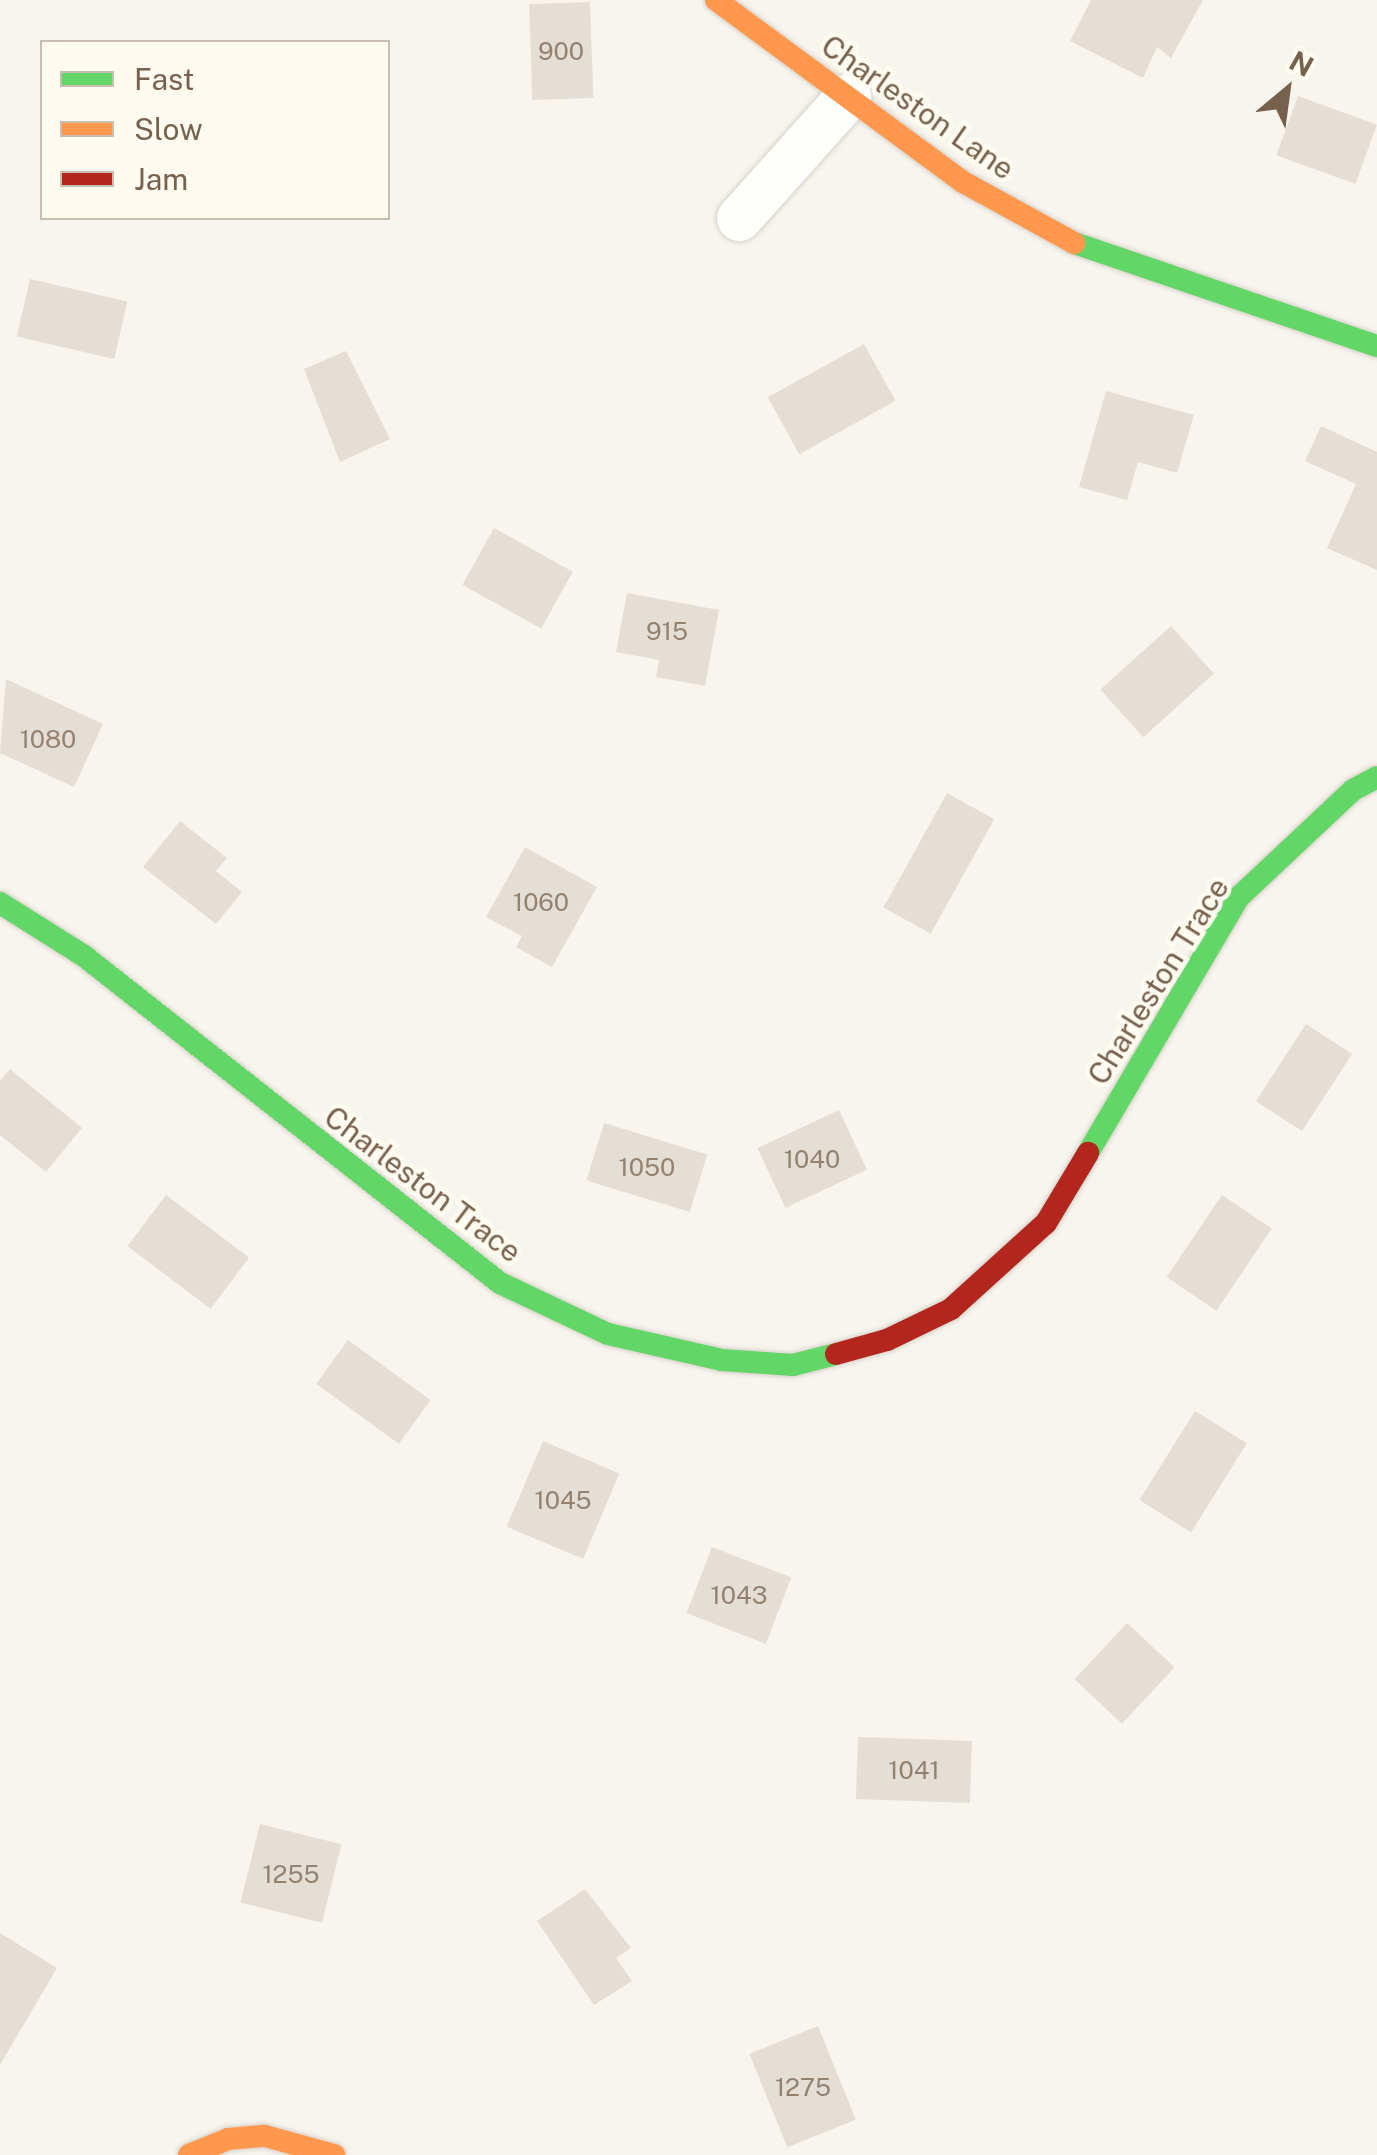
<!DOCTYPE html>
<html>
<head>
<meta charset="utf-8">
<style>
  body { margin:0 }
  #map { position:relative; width:1377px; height:2155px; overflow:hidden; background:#f8f5ee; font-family:"Public Sans",sans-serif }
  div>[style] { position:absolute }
  .building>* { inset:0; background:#e5ded5; transform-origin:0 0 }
  .roads { filter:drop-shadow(0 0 2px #d6d1c9) drop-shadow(0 0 2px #d6d1c9) }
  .street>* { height:45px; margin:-22.5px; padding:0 22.5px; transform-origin:22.5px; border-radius:22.5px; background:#fefefc }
  .fast>* { height:22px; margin:-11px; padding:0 11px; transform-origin:11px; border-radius:11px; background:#63d668 }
  .slow>* { height:22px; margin:-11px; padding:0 11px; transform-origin:11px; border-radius:11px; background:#ff974d }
  .jam>* { height:22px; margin:-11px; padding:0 11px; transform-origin:11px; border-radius:11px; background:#b3261e }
  span { translate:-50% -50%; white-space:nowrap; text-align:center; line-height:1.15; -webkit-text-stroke:9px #fffbf0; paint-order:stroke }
  .number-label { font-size:25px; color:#948271 }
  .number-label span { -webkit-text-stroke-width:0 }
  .street-label { font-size:30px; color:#77614d }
  .legend { position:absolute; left:40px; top:40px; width:350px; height:180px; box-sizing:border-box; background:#fffbf0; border:2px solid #c9bdaf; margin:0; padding:12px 18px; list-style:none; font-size:30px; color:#77614d }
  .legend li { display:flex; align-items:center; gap:20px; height:50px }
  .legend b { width:50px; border:2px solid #c9bdaf }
  .north { position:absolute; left:1237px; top:40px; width:100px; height:100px; -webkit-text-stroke:8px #fffbf0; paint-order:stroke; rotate:29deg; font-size:28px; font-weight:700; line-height:40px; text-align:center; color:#77614d }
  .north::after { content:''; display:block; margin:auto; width:35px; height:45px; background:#77614d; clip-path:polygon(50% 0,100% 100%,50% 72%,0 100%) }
</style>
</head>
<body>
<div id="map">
  <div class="building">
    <i style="clip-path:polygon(1091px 0,1203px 0,1171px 58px,1157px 47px,1143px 78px,1070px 41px)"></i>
    <i style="left:590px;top:2px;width:96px;height:61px;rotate:88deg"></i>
    <i style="left:1298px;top:96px;width:84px;height:63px;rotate:20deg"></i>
    <i style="left:30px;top:279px;width:100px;height:59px;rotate:13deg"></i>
    <i style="left:864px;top:344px;width:65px;height:110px;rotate:61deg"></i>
    <i style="clip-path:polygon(346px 351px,390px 439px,340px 462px,304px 369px)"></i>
    <i style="clip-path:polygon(1106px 391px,1194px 415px,1177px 473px,1138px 462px,1127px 500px,1079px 487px)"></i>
    <i style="clip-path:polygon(1321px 426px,1377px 452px,1377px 570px,1327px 548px,1356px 484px,1305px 461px)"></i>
    <i style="left:494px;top:528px;width:90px;height:65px;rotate:29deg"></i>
    <i style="clip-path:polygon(627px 593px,719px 610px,705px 686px,656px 677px,659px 660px,616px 652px)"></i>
    <i style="left:1171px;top:626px;width:64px;height:95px;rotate:48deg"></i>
    <i style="clip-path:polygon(6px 679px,103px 724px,74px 787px,0 753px)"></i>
    <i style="left:947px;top:793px;width:54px;height:131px;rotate:29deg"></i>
    <i style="clip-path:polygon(180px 821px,227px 858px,216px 871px,242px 892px,216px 924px,143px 867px)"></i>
    <i style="clip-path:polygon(525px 847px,597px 887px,552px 967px,516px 947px,522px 936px,486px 917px)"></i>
    <i style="left:1306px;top:1024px;width:55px;height:92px;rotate:33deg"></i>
    <i style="clip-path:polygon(10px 1069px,82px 1128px,46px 1172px,0 1135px,0 1081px)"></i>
    <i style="left:839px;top:1110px;width:66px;height:90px;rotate:65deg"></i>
    <i style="left:604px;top:1123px;width:108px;height:60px;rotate:17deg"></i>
    <i style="left:166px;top:1195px;width:104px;height:64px;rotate:37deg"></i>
    <i style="left:1222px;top:1195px;width:60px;height:99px;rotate:34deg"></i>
    <i style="left:348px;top:1340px;width:102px;height:54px;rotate:36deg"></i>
    <i style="left:1195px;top:1411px;width:61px;height:105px;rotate:32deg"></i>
    <i style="left:543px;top:1441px;width:83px;height:93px;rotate:23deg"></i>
    <i style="left:712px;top:1547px;width:85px;height:71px;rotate:21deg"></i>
    <i style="left:1127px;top:1623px;width:65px;height:77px;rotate:43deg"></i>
    <i style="left:858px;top:1737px;width:114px;height:62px;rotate:2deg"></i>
    <i style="left:260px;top:1824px;width:84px;height:81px;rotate:14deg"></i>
    <i style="clip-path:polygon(585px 1889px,631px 1948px,616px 1958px,632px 1981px,594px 2005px,537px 1921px)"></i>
    <i style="clip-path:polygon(0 1933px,57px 1968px,0 2065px)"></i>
    <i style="left:818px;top:2026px;width:101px;height:74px;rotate:68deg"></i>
  </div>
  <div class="roads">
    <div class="street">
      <i style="left:739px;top:218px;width:164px;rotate:-48.2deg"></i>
    </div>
    <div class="fast">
      <i style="left:1074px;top:243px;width:320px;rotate:18.8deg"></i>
      <i style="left:0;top:903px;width:99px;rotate:32.2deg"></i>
      <i style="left:84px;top:956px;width:529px;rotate:38.17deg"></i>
      <i style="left:500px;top:1283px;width:119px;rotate:25.3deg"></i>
      <i style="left:608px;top:1334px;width:117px;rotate:12.8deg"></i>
      <i style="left:722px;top:1360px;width:71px;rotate:4deg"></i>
      <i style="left:793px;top:1365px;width:44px;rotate:-14.3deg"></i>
      <i style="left:1088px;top:1153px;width:297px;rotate:-59.5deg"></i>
      <i style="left:1239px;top:897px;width:156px;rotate:-43.2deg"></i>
      <i style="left:1353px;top:790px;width:27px;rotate:-28deg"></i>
    </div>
    <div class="slow">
      <i style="left:716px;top:0;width:307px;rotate:36.4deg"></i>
      <i style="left:963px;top:182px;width:127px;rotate:28.8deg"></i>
      <i style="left:189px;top:2155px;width:42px;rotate:-22.3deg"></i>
      <i style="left:228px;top:2139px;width:37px;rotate:-5deg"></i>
      <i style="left:265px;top:2136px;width:72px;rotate:15.4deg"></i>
    </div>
    <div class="jam">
      <i style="left:836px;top:1354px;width:53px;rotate:-15.4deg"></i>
      <i style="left:887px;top:1340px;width:71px;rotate:-25.8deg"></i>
      <i style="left:951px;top:1309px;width:128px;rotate:-42.2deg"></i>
      <i style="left:1046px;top:1223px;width:82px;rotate:-59deg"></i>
    </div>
  </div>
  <div class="number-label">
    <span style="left:561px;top:51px">900</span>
    <span style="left:667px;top:631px">915</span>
    <span style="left:48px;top:739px">1080</span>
    <span style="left:541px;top:902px">1060</span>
    <span style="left:812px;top:1159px">1040</span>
    <span style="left:647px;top:1167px">1050</span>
    <span style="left:563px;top:1500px">1045</span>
    <span style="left:739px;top:1595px">1043</span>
    <span style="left:914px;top:1770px">1041</span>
    <span style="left:291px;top:1874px">1255</span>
    <span style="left:803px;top:2087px">1275</span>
  </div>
  <div class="street-label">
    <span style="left:918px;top:107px;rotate:35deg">Charleston Lane</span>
    <span style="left:1158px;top:981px;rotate:-58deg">Charleston Trace</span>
    <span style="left:423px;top:1184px;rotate:37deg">Charleston Trace</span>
  </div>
  <ul class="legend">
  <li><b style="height:12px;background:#63d668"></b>Fast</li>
  <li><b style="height:12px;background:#ff974d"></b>Slow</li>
  <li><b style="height:12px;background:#b3261e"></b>Jam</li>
  </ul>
  <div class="north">N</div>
</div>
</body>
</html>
